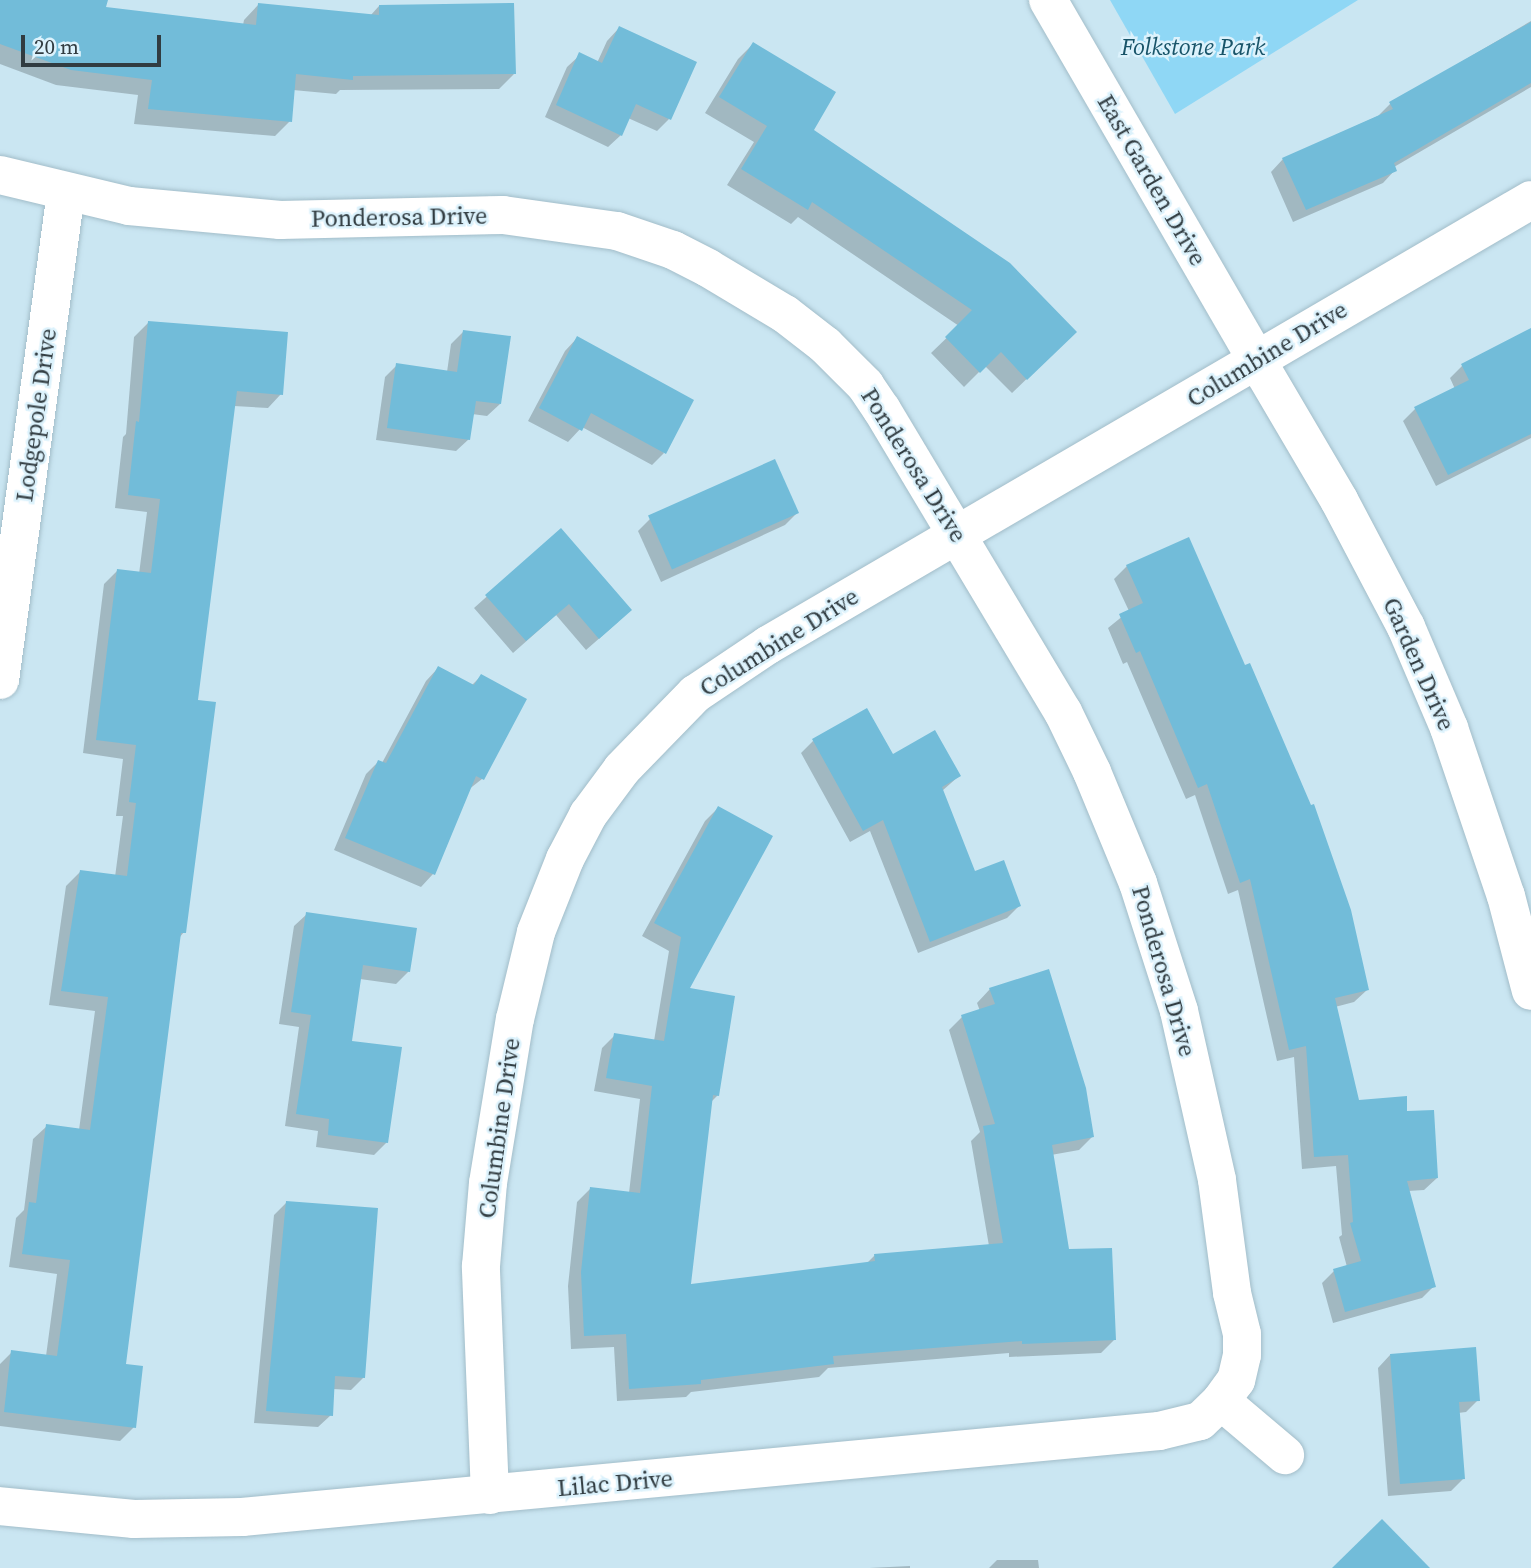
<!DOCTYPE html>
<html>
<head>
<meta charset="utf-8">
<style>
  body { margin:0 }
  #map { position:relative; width:1531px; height:1568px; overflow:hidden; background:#cae6f2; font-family:"Source Serif 4",serif }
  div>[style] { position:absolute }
  .green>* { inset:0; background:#8fd7f5 }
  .shadow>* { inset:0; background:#0003 }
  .building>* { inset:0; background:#72bcd9; transform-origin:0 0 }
  .roads { filter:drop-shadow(0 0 2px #a2bdc9) drop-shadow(0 0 2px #a2bdc9) }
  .street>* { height:38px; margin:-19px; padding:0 19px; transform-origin:19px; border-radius:19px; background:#fff }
  .secondary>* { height:38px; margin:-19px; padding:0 19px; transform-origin:19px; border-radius:19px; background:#fff }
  span { translate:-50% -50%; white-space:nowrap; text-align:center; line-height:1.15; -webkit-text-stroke:5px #dcf2fc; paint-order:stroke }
  .park-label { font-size:24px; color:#185469; font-style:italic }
  .street-label { font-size:24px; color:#313c41 }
  .scale { position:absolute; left:21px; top:35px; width:140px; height:32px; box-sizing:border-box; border:4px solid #313c41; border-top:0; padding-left:9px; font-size:21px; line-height:24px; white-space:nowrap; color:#313c41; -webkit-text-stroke:5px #dcf2fc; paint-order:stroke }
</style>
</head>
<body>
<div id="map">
  <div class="green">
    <i style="clip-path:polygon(1110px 0,1358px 0,1175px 114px)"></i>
  </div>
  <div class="shadow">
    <i style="clip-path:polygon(0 0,107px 0,104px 8px,243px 25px,244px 20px,259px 4px,370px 16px,379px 6px,514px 74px,499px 89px,340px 90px,336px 94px,293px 90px,290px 121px,275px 136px,134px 124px,138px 95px,56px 85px,0 64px)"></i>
    <i style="clip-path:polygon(1531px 21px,1531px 87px,1394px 167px,1395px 170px,1383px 183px,1293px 222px,1271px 172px,1283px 159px,1378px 116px,1391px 103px)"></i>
    <i style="clip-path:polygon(619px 28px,669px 119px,657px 131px,628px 118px,621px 135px,608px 147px,545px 117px,567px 67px,580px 55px,597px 63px,607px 41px)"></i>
    <i style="clip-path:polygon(753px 44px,812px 130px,1075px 332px,1012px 393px,985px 366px,964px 387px,931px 353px,959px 326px,798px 217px,791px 224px,727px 185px,754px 142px,705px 113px,738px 59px)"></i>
    <i style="clip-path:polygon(148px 323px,281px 394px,268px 408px,234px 406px,196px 702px,184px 932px,179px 938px,124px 1366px,134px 1427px,120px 1441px,0 1426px,0 1364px,12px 1352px,46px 1356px,57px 1274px,9px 1267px,16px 1218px,24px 1210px,33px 1139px,47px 1126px,79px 1130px,95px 1011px,49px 1005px,66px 886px,80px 872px,115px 877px,123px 816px,116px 816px,123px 759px,83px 753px,104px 584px,117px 571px,139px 574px,147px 512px,115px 508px,123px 437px,126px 434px,134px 337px)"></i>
    <i style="clip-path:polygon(1531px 330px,1531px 438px,1436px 486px,1403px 421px,1415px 409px,1455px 389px,1450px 378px,1462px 366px)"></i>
    <i style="clip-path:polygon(464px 331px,500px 404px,487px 416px,472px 414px,469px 439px,456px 451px,376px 440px,385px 377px,397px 365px,447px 372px,451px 344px)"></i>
    <i style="clip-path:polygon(577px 338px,664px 453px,652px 465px,582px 427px,568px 442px,528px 421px,565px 351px)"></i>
    <i style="clip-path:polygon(797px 513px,785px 525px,661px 582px,638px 531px,650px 519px)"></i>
    <i style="clip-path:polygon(561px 530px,618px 622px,586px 650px,556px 615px,513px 653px,474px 608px)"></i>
    <i style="clip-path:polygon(1127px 566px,1367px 990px,1354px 1002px,1335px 1007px,1358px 1102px,1406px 1113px,1437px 1178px,1424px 1190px,1408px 1191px,1434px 1286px,1422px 1298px,1333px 1323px,1322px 1283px,1334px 1271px,1347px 1267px,1339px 1237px,1342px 1235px,1336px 1166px,1302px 1169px,1294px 1057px,1277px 1061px,1238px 890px,1228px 894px,1195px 795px,1186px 799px,1127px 662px,1123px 664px,1108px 628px,1129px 611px,1114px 579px)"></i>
    <i style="clip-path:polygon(438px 668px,471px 686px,481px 676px,482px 779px,468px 790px,433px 874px,421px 887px,334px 850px,366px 774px,378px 762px,382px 763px,426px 681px)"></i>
    <i style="clip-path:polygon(813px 741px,892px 757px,959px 776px,942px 791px,974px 874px,1019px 906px,1007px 918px,918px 953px,870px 831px,850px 842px,801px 753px)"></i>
    <i style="clip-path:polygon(718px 808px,687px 990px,718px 1095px,710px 1103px,689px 1286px,866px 1264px,875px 1255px,989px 1246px,971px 1141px,980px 1132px,949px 1030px,962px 1017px,980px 1011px,977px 1003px,990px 989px,1092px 1137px,1079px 1150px,1051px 1155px,1068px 1251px,1114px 1340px,1101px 1353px,1009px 1357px,1009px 1353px,828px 1368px,819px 1377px,691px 1392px,686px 1397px,617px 1401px,614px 1347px,571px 1349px,568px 1286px,577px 1202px,590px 1189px,629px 1193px,640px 1099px,594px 1091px,602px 1048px,615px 1035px,654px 1041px,669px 951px,642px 936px,705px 821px)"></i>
    <i style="clip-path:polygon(307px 914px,409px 971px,396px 984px,360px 979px,350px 1042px,387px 1142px,374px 1155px,316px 1147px,318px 1131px,285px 1126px,299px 1027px,279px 1024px,294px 926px)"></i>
    <i style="clip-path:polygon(286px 1203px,364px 1377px,351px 1390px,333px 1389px,331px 1415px,318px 1427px,254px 1423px,274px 1215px)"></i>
    <i style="clip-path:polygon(1390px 1355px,1478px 1400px,1466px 1412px,1458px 1413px,1463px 1479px,1451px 1491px,1388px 1496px,1378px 1368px)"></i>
    <i style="clip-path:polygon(997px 1560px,1038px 1560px,1039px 1568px,989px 1568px)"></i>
    <i style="clip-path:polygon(910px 1566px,910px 1568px,869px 1568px)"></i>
  </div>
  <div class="building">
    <i style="clip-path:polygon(0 0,108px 0,106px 7px,256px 25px,258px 3px,379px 15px,379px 5px,514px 3px,516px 74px,353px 76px,353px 80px,296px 74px,292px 122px,148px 109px,152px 80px,71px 70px,0 44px)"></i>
    <i style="clip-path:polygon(1531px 22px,1531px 83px,1394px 163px,1397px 171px,1306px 210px,1282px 158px,1393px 109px,1389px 102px)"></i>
    <i style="clip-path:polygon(619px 26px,697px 62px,671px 120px,636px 104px,622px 136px,556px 105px,579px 52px,602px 63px)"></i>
    <i style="clip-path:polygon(753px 42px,836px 92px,814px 130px,1010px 263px,1077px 332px,1027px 380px,1001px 352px,980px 373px,945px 337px,972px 310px,812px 202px,808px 210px,741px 169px,767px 126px,719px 97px)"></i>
    <i style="clip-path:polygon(148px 321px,288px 332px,283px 395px,237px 391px,198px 700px,216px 702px,186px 933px,181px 933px,126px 1364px,143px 1366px,136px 1428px,4px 1412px,11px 1350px,57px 1356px,70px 1260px,22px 1254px,29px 1202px,36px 1203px,46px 1124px,90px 1130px,108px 997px,61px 991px,80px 870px,127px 876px,136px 803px,129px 802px,136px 745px,96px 740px,117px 569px,151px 573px,160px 499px,128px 495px,136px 421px,139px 422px)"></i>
    <i style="clip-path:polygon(1531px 328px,1531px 434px,1448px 475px,1414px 407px,1469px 380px,1461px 364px)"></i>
    <i style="clip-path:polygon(463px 330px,511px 336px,501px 404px,476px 401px,470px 440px,387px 428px,396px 363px,457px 372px)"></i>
    <i style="clip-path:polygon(577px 336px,694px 400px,666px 454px,591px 413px,582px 431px,539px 408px)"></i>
    <i style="left:775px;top:459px;width:59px;height:139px;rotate:66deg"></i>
    <i style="clip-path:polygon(561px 528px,632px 610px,599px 639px,569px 604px,526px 641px,485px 595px)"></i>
    <i style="clip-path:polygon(1189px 537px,1245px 665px,1250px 663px,1311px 805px,1314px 804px,1351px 910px,1369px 990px,1335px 998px,1359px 1100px,1407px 1096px,1407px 1111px,1434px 1110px,1438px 1178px,1407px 1181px,1436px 1287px,1345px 1312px,1333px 1269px,1361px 1261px,1350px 1223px,1353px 1222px,1348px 1155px,1314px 1157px,1306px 1046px,1289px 1050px,1250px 879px,1240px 883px,1207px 784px,1198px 788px,1140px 651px,1136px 653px,1119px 614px,1143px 603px,1126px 565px)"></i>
    <i style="clip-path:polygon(438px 666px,474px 685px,481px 674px,527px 699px,484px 780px,476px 776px,435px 875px,345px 838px,378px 760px,386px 763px)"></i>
    <i style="clip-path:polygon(867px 708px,893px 754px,935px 730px,961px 776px,942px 787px,975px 871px,1004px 860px,1021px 906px,930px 942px,883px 820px,863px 831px,812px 739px)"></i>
    <i style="clip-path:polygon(718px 806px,773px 836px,690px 988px,735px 996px,719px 1096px,713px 1095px,691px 1284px,875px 1261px,874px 1254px,1003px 1243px,983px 1126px,995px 1124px,961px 1015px,995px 1004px,989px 988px,1049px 969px,1086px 1088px,1094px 1137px,1052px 1145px,1069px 1249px,1112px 1248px,1116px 1340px,1022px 1344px,1022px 1341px,833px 1356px,834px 1364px,701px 1380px,701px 1384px,629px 1389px,626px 1334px,584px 1336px,581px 1272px,590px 1187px,640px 1193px,652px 1086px,606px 1078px,614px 1033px,664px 1041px,681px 937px,654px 923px)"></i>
    <i style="clip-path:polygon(306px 912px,417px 928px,410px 972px,363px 965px,352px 1041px,402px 1047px,388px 1143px,328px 1135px,329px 1119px,296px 1114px,311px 1015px,291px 1012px)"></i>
    <i style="clip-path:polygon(286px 1201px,378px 1208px,365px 1378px,335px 1376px,333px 1416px,266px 1411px)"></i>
    <i style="clip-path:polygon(1476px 1347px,1480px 1401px,1459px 1402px,1465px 1479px,1400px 1484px,1390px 1354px)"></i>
    <i style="clip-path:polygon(1382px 1519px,1430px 1568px,1332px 1568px)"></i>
  </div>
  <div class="roads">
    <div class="street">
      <i style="left:1048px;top:0;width:415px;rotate:59.9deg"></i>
      <i style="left:0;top:175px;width:133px;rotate:13.5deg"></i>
      <i style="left:129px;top:206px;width:152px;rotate:5.3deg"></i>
      <i style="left:280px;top:220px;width:223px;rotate:-1.3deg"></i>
      <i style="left:503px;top:215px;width:115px;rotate:8deg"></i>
      <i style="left:617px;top:231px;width:59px;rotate:18.7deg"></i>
      <i style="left:673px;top:250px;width:39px;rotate:27deg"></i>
      <i style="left:708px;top:268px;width:90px;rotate:30.9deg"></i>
      <i style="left:785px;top:314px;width:51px;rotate:37.8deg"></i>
      <i style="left:825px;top:345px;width:57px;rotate:45deg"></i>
      <i style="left:865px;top:385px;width:30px;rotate:56deg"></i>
      <i style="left:882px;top:410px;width:352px;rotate:59.1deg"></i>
      <i style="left:1063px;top:712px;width:67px;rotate:64.2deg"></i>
      <i style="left:1092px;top:772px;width:120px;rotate:67.5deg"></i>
      <i style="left:1138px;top:883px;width:134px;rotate:72.2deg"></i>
      <i style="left:1179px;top:1011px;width:173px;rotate:77.3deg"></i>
      <i style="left:1217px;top:1180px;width:114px;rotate:82.4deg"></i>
      <i style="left:1232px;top:1293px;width:42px;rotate:76.3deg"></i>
      <i style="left:1242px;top:1334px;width:21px;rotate:90deg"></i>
      <i style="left:1242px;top:1355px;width:26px;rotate:103deg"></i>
      <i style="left:1236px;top:1380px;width:26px;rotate:126deg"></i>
      <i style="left:1221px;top:1401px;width:29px;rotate:136deg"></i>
      <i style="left:1200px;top:1421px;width:42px;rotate:166.3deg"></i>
      <i style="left:1159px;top:1431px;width:921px;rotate:174.64deg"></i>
      <i style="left:242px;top:1517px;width:108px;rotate:178.9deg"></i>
      <i style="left:134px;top:1519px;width:135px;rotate:-174.5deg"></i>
      <i style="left:0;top:680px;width:493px;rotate:-82.3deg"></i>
      <i style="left:1221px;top:1401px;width:84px;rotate:40.2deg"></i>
      <i style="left:490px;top:1495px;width:229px;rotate:-92.3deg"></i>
      <i style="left:481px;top:1266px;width:83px;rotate:-85.2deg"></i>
      <i style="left:488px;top:1183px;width:166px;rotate:-80.7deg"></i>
      <i style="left:515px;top:1019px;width:89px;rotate:-76.4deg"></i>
      <i style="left:536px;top:932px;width:79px;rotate:-68.3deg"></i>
      <i style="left:565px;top:859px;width:50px;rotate:-62.4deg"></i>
      <i style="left:588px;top:815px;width:57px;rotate:-53.5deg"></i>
      <i style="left:622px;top:769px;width:105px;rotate:-45.8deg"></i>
      <i style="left:695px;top:694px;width:88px;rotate:-33.9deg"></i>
      <i style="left:768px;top:645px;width:883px;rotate:-30.25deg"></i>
    </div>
    <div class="secondary">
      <i style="left:1256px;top:359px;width:164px;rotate:59.5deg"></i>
      <i style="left:1339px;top:500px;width:144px;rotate:62.2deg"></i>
      <i style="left:1406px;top:627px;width:110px;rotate:66.9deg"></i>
      <i style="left:1449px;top:728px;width:177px;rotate:71.3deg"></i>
      <i style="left:1506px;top:896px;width:98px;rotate:75.3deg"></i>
    </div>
  </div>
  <div class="park-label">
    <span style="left:1193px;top:47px">Folkstone Park</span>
  </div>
  <div class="street-label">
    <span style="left:1152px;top:180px;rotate:60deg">East Garden Drive</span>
    <span style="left:399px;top:217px;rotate:-1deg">Ponderosa Drive</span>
    <span style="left:1267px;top:354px;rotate:-31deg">Columbine Drive</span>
    <span style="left:36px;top:415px;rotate:-82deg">Lodgepole Drive</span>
    <span style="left:914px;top:465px;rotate:58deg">Ponderosa Drive</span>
    <span style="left:779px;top:642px;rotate:-32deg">Columbine Drive</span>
    <span style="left:1419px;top:664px;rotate:66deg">Garden Drive</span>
    <span style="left:1164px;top:971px;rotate:74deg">Ponderosa Drive</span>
    <span style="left:499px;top:1128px;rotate:-82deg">Columbine Drive</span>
    <span style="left:615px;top:1483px;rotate:-5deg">Lilac Drive</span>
  </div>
  <div class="scale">20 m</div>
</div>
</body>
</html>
